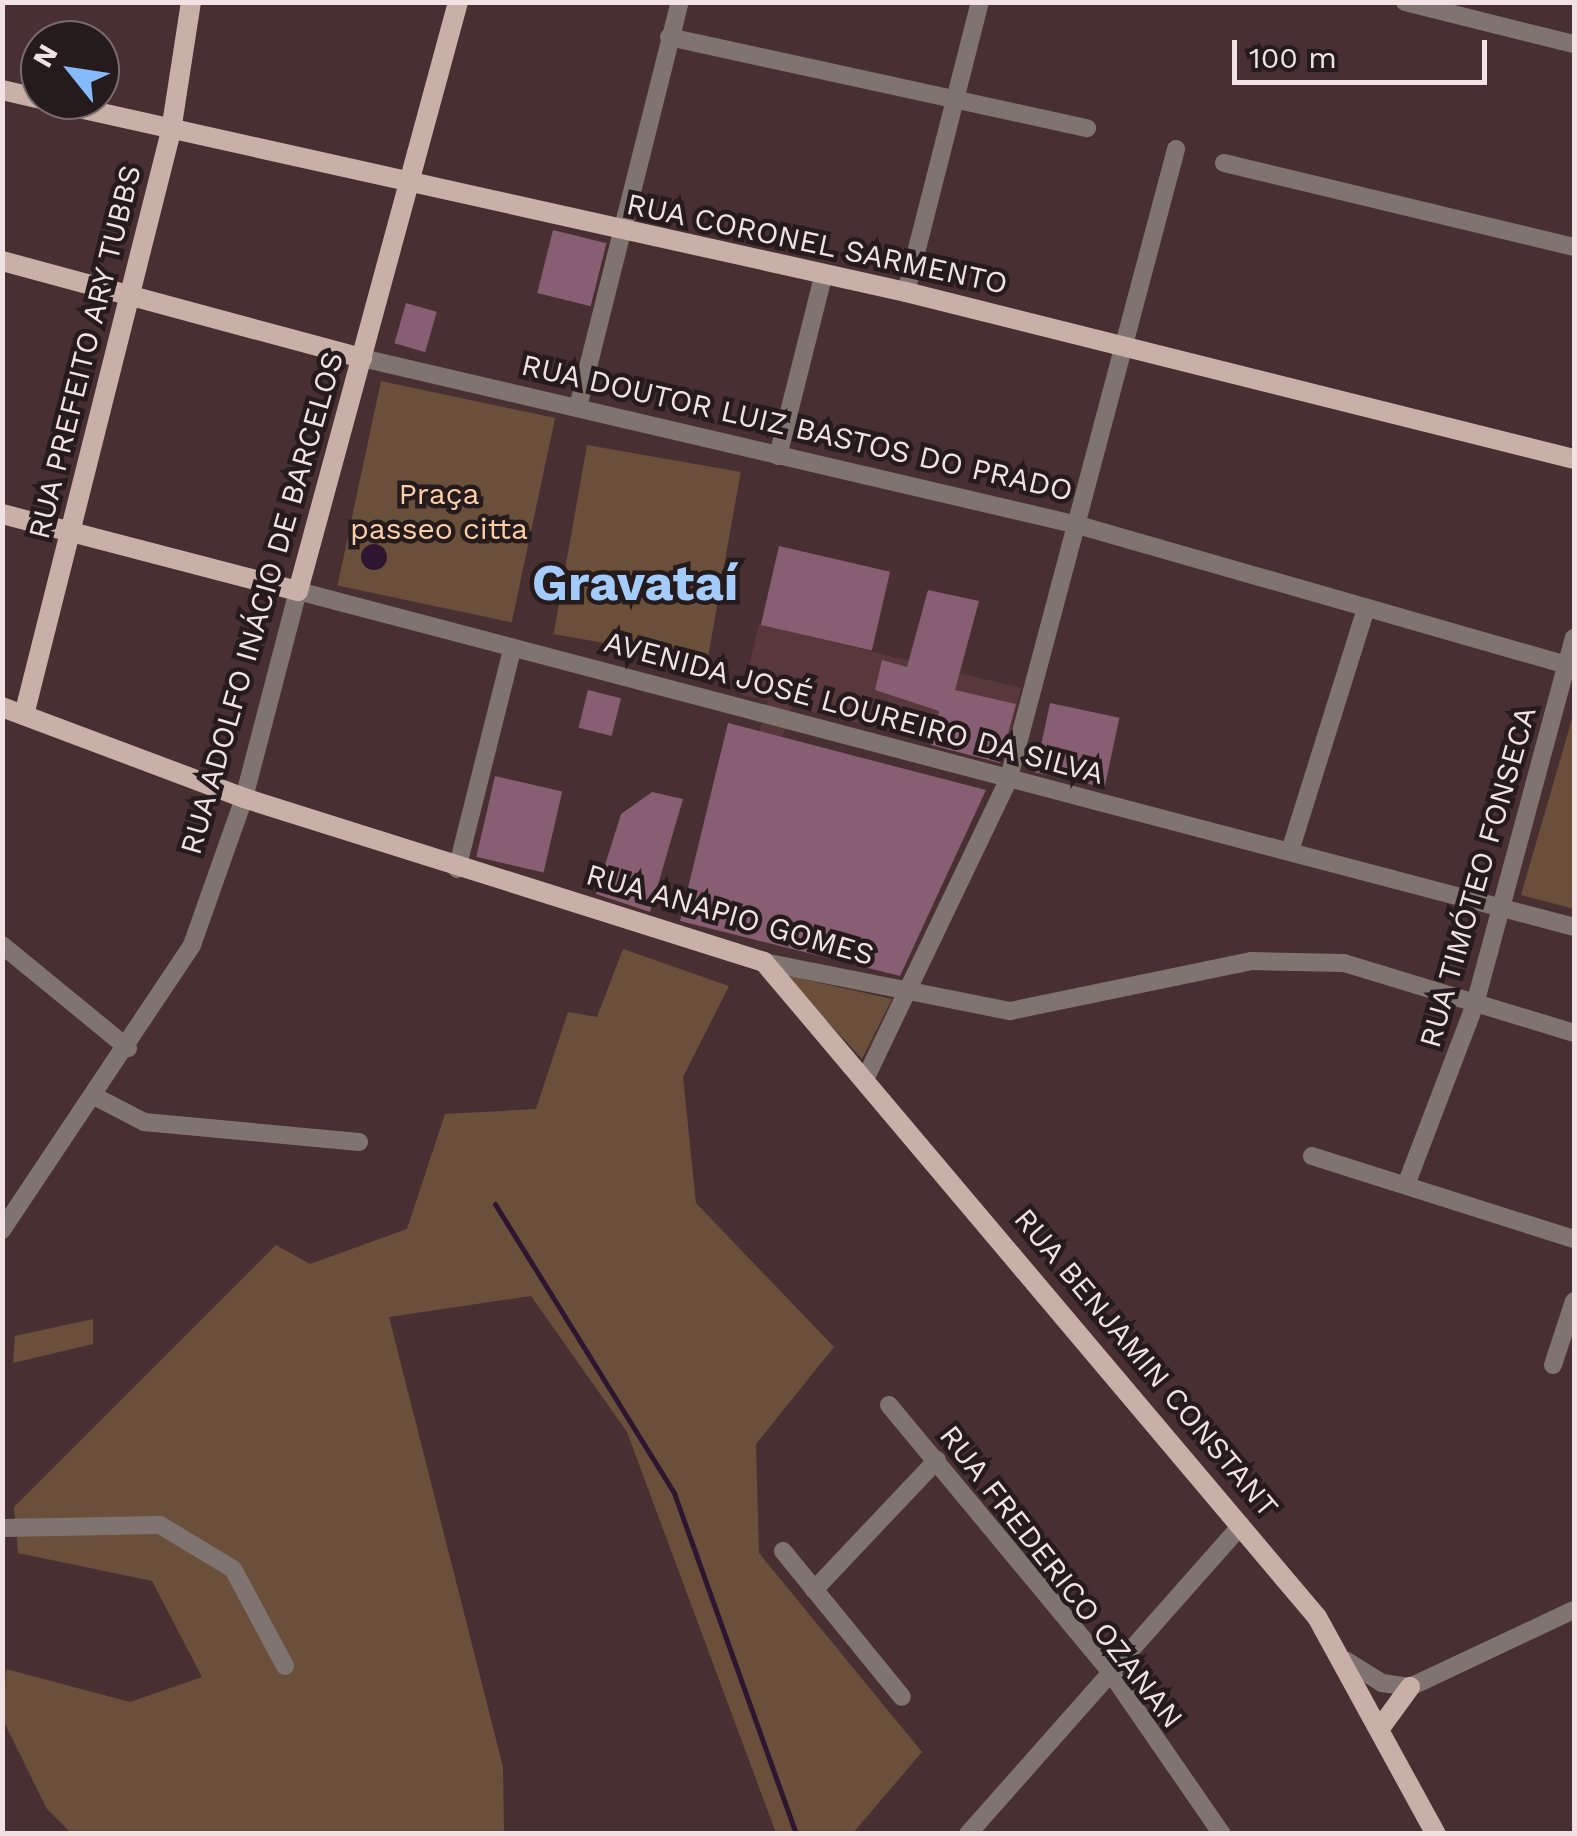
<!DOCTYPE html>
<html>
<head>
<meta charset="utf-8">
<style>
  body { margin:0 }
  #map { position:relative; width:1577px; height:1836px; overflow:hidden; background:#482f31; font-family:"Work Sans",sans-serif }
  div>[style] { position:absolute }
  .built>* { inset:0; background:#58383b }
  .green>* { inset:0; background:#6a503b; transform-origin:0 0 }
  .water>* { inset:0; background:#2f1630 }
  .round { border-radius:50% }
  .stream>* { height:5px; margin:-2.5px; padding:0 2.5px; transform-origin:2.5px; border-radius:2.5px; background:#2f1630 }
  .building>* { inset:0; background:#875e72; transform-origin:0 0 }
  .minor>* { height:18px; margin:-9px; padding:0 9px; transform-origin:9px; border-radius:9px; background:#807470 }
  .major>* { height:20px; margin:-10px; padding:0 10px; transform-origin:10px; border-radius:10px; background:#c8afa8 }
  span { translate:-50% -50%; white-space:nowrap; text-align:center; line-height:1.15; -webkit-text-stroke:9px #261b1c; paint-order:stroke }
  .street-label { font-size:30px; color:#f2e2e3 }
  .park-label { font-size:30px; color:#fbcea8 }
  .town-label { font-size:50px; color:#a3cbfb; font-weight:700 }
  .frame { position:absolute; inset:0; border:5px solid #f2e2e3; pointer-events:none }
  .north { position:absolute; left:20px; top:20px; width:100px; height:100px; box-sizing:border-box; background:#261b1c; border:2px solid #786b6c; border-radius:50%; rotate:300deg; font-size:28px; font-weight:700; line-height:40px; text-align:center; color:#f2e2e3 }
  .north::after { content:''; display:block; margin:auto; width:35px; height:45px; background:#85bbfb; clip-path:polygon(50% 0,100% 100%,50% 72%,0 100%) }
  .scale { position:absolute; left:1232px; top:40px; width:255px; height:45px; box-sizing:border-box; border:5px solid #f2e2e3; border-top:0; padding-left:12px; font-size:30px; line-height:35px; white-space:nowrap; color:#f2e2e3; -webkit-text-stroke:8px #261b1c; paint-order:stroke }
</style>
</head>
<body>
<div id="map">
  <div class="built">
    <i style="clip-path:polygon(759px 624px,1021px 688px,1004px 758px,792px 707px,782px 737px,759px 732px,768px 701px,742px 695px)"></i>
  </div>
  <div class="green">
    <i style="left:381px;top:381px;width:178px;height:209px;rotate:12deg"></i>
    <i style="left:587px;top:445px;width:156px;height:192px;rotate:10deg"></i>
    <i style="clip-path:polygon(1574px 712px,1574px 909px,1521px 895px)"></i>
    <i style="clip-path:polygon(623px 949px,729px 986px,683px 1077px,696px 1203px,834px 1347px,756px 1444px,759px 1553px,922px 1752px,853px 1833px,776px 1833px,627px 1432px,531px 1296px,389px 1317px,503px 1767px,504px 1833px,71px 1833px,47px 1809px,3px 1720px,6px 1669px,130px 1702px,202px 1677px,152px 1581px,18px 1553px,14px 1507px,276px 1245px,310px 1264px,407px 1229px,445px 1114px,536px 1109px,568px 1012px,597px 1017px)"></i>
    <i style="clip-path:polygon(785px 975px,892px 999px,862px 1059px)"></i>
    <i style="clip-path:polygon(93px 1319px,93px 1344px,13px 1363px,15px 1336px)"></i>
  </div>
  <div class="water">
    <i class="round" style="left:361px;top:544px;width:26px;height:26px"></i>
  </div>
  <div class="stream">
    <i style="left:495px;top:1204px;width:340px;rotate:58.2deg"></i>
    <i style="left:674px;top:1493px;width:362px;rotate:70.3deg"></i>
  </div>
  <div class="building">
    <i style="left:553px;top:230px;width:55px;height:65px;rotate:14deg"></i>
    <i style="left:406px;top:303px;width:32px;height:42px;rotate:16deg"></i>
    <i style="left:779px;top:546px;width:114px;height:81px;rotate:13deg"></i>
    <i style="clip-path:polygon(928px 590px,979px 601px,955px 690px,1016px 704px,1000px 763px,931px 745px,939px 711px,875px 690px,882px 660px,907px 667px)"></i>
    <i style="left:588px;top:690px;width:34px;height:39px;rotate:14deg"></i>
    <i style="left:1050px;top:703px;width:71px;height:71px;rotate:12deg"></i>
    <i style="clip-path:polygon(728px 723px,986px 790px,900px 976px,680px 921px)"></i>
    <i style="left:495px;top:776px;width:69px;height:83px;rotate:13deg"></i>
    <i style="clip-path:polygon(652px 792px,683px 799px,650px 912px,596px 894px,621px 814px)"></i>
  </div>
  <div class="minor">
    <i style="left:1405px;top:2px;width:174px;rotate:14deg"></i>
    <i style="left:669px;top:37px;width:428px;rotate:12.3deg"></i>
    <i style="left:1224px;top:163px;width:360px;rotate:13.5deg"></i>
    <i style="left:906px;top:292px;width:299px;rotate:-75.7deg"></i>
    <i style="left:362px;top:358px;width:735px;rotate:13.13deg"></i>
    <i style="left:1078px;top:525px;width:516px;rotate:15.98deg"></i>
    <i style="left:578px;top:407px;width:418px;rotate:-75.9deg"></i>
    <i style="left:778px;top:456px;width:189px;rotate:-75.9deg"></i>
    <i style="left:1290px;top:851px;width:254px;rotate:-72.6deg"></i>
    <i style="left:457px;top:869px;width:226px;rotate:-75.9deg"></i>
    <i style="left:2px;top:945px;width:163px;rotate:39.3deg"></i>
    <i style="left:764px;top:962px;width:251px;rotate:11.3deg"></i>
    <i style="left:1010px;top:1011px;width:246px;rotate:-11.7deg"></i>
    <i style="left:1251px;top:961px;width:93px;rotate:1.2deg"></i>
    <i style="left:1344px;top:963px;width:240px;rotate:16.9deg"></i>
    <i style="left:867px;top:1075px;width:326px;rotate:-64.4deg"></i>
    <i style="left:1008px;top:781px;width:654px;rotate:-75.11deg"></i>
    <i style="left:94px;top:1096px;width:56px;rotate:27.5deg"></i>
    <i style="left:144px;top:1122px;width:216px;rotate:5.3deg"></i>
    <i style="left:1312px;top:1156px;width:275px;rotate:17.6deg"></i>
    <i style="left:1406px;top:1185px;width:194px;rotate:-69.1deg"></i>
    <i style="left:1475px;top:1004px;width:379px;rotate:-74.9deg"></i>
    <i style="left:2px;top:1230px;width:343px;rotate:-56.3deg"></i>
    <i style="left:192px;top:945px;width:156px;rotate:-70.5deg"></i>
    <i style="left:244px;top:798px;width:214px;rotate:-75.4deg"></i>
    <i style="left:298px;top:591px;width:1319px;rotate:14.75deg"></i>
    <i style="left:1553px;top:1365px;width:67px;rotate:-71.8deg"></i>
    <i style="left:889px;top:1405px;width:343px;rotate:50.3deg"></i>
    <i style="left:1108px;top:1669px;width:201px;rotate:55.4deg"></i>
    <i style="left:2px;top:1528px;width:158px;rotate:-1.1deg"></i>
    <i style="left:160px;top:1525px;width:85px;rotate:31.1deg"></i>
    <i style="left:233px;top:1569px;width:110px;rotate:61.8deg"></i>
    <i style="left:783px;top:1551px;width:188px;rotate:50.8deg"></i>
    <i style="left:814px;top:1590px;width:179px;rotate:-46.6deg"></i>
    <i style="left:1347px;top:1661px;width:41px;rotate:32.2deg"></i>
    <i style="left:1382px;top:1683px;width:28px;rotate:8deg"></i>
    <i style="left:1410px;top:1687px;width:181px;rotate:-25.2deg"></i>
    <i style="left:968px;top:1834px;width:412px;rotate:-48.5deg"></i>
  </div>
  <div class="major">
    <i style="left:2px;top:90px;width:39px;rotate:13deg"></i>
    <i style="left:43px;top:100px;width:884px;rotate:12.54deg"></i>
    <i style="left:906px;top:292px;width:689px;rotate:14.04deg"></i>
    <i style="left:2px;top:261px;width:373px;rotate:15.1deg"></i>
    <i style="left:2px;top:514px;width:306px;rotate:14.6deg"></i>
    <i style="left:298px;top:591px;width:610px;rotate:-74.8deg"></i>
    <i style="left:2px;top:707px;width:259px;rotate:20.6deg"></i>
    <i style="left:244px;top:798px;width:545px;rotate:17.5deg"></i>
    <i style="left:764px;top:962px;width:857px;rotate:49.83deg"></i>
    <i style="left:1317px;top:1617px;width:247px;rotate:61.3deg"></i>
    <i style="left:24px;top:715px;width:602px;rotate:-75.87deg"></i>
    <i style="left:171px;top:131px;width:131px;rotate:-81.2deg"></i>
    <i style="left:1383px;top:1724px;width:46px;rotate:-53.9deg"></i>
  </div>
  <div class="street-label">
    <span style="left:817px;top:244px;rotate:12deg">RUA CORONEL SARMENTO</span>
    <span style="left:85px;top:352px;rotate:-76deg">RUA PREFEITO ARY TUBBS</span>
    <span style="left:797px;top:428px;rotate:13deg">RUA DOUTOR LUIZ BASTOS DO PRADO</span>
    <span style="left:262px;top:603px;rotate:-74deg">RUA ADOLFO INÁCIO DE BARCELOS</span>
    <span style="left:854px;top:708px;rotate:15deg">AVENIDA JOSÉ LOUREIRO DA SILVA</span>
    <span style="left:1478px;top:877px;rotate:-74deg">RUA TIMÓTEO FONSECA</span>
    <span style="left:730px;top:915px;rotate:16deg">RUA ANAPIO GOMES</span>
    <span style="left:1146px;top:1363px;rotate:50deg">RUA BENJAMIN CONSTANT</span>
    <span style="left:1061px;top:1577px;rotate:52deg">RUA FREDERICO OZANAN</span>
  </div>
  <div class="park-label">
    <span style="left:439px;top:511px">Praça<br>passeo citta</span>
  </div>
  <div class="town-label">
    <span style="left:635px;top:583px">Gravataí</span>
  </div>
  <div class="frame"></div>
  <div class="north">N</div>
  <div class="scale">100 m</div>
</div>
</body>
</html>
